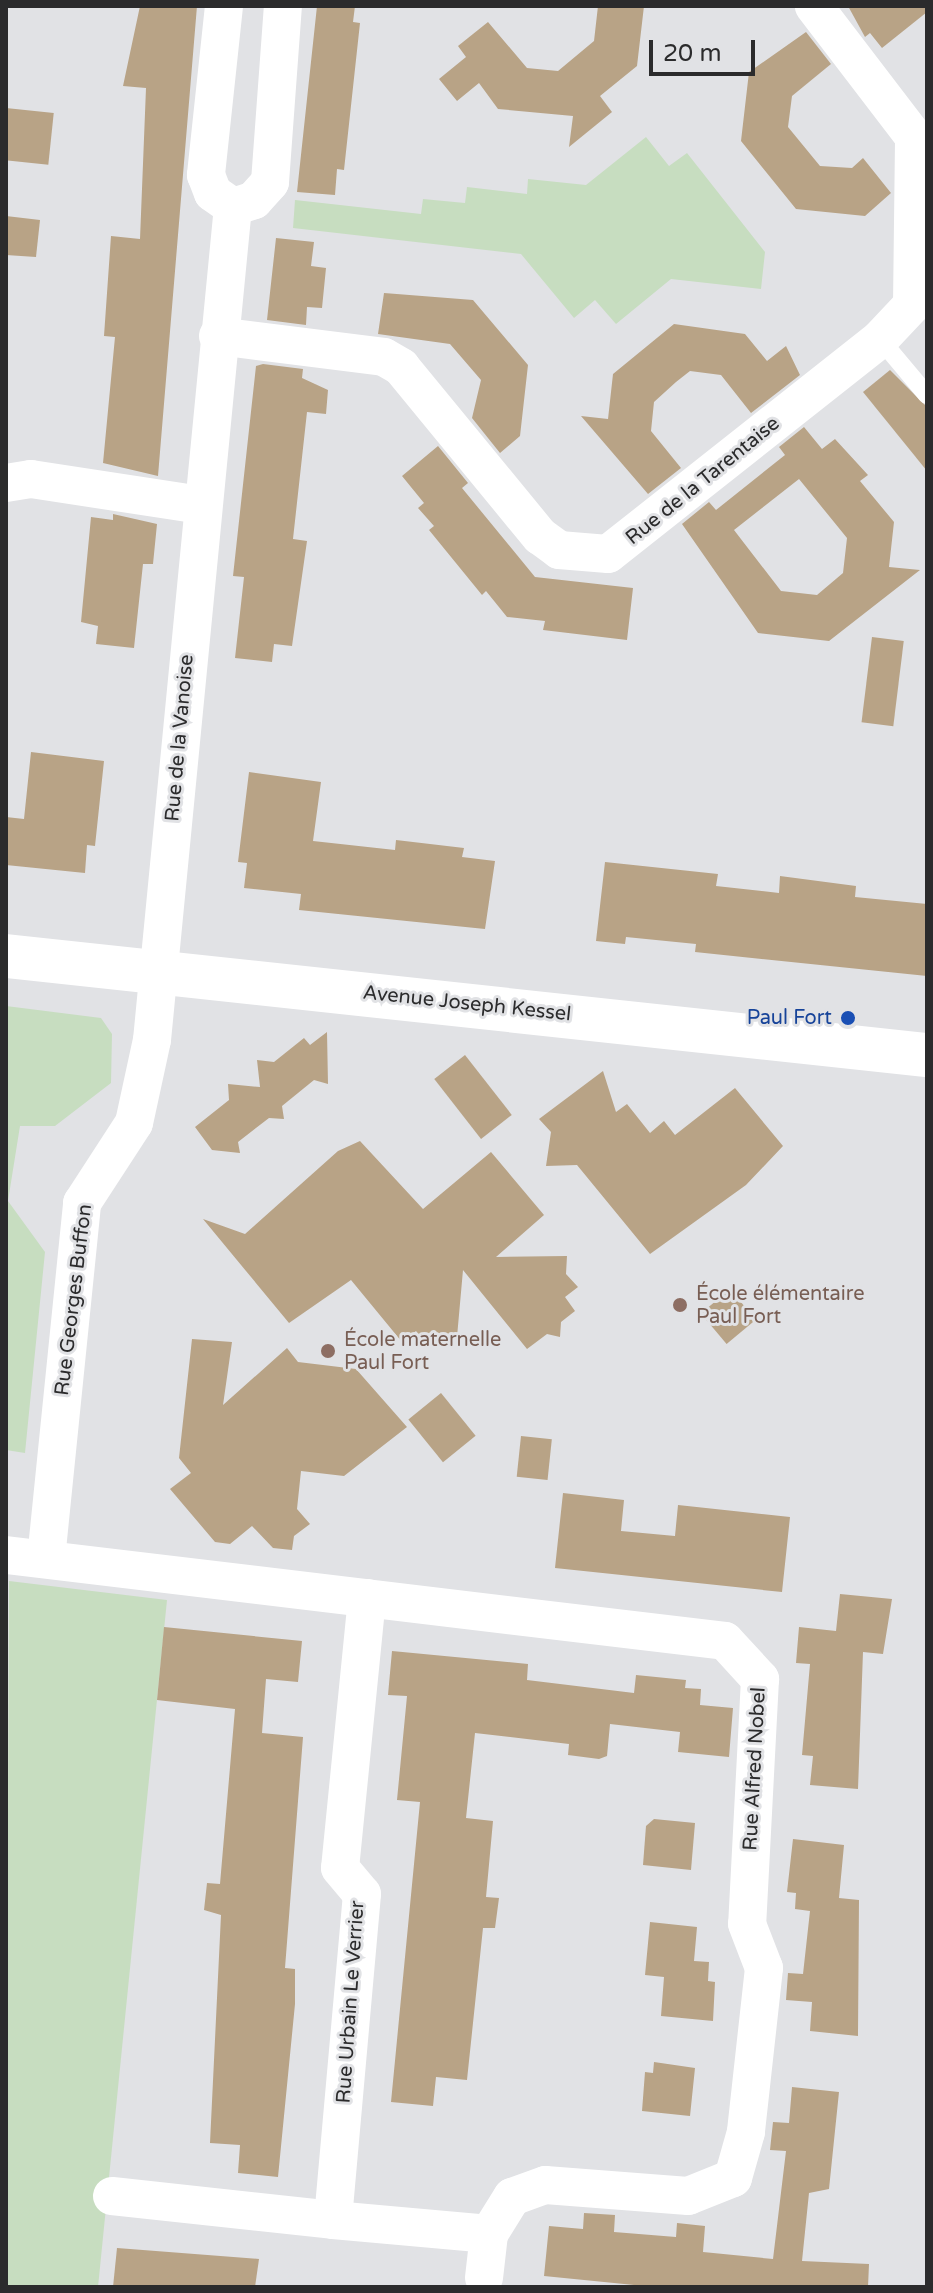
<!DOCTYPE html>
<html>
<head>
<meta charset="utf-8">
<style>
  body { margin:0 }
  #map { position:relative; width:933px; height:2293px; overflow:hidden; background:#e1e2e5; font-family:"Varela Round",sans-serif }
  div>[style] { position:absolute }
  .green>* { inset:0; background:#c7ddc0 }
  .building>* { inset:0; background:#b8a386; transform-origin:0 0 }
  .lane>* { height:18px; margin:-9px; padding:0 9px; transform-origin:9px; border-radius:9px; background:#fff }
  .street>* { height:38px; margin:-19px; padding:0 19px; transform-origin:19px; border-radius:19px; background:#fff }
  .secondary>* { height:44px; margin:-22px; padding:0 22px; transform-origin:22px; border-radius:22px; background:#fff }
  .dots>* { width:22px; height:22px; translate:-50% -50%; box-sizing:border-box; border:4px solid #e1e2e5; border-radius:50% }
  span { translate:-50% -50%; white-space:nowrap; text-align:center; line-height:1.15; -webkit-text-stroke:6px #e1e2e5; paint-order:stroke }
  .street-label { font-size:20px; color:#2b2b2c }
  .transit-label { font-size:20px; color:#164399 }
  .right { translate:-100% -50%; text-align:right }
  .education-label { font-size:20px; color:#785e54 }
  .left { translate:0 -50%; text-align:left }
  .frame { position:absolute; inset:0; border:8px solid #2b2b2c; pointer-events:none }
  .scale { position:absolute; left:649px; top:40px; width:106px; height:36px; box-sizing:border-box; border:4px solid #2b2b2c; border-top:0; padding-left:10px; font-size:24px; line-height:28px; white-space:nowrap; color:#2b2b2c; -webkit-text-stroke:6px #e1e2e5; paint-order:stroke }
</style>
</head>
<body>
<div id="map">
  <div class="green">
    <i style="clip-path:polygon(646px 137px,669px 166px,687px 153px,765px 252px,761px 289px,671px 279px,616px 324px,595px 300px,574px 318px,521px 254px,293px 228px,295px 200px,421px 214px,423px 199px,465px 203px,467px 187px,527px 194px,528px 179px,586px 185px)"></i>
    <i style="clip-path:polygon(6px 1006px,101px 1018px,112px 1034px,111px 1083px,55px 1126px,20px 1126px,8px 1201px,45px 1252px,25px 1453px,6px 1450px)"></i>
    <i style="clip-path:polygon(9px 1581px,167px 1600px,98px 2287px,6px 2287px)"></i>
  </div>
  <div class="building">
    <i style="clip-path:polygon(140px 6px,197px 6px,158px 476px,103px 463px,115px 337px,104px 336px,111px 236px,140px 239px,146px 88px,123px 86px)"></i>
    <i style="clip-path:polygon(317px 6px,355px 6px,353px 22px,360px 23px,344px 170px,337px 169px,335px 195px,297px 192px)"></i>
    <i style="clip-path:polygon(598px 6px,644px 6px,637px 66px,600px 96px,612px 112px,569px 147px,573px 116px,498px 109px,479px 83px,457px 101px,439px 79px,466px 57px,458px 46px,488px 22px,527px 68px,558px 71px,594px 41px)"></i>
    <i style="clip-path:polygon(848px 6px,927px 6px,927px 12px,882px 48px,870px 33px,865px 37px)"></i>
    <i style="clip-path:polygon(806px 32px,831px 64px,792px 96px,788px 127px,820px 166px,852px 168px,863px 158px,891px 193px,865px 216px,796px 209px,741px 141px,749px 72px)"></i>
    <i style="left:6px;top:108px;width:48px;height:52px;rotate:6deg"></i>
    <i style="clip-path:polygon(6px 216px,40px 220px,36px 257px,6px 255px)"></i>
    <i style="clip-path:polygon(276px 238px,314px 242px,311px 266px,326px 268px,322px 308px,307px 307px,306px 325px,267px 320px)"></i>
    <i style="clip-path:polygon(384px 293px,473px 300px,528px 365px,520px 436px,500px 453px,472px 418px,481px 380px,450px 344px,378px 334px)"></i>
    <i style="clip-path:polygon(674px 324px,745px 334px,767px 361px,786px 346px,800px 375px,751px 413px,721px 375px,690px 371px,676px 382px,654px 402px,651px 431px,681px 468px,648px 494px,581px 416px,608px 419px,613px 374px)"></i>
    <i style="clip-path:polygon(263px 364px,303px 369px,302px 378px,328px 390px,326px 414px,307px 412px,293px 539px,307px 541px,292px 646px,274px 644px,272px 662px,235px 658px,244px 577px,233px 576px,256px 366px)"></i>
    <i style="clip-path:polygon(890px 370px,927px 407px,927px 471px,863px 392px)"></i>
    <i style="clip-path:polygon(evenodd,804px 427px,822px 449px,835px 439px,868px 475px,860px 481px,894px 522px,889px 567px,920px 570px,829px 641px,758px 633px,682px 524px,709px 502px,716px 510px,785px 455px,779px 447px,804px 427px,799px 479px,847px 538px,843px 573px,817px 595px,781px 591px,734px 530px,799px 479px)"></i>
    <i style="clip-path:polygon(438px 446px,468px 483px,462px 488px,535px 577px,633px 588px,627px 640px,543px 630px,545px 621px,507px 617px,486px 591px,482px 595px,429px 530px,434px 526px,418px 508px,424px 503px,402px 476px)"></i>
    <i style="clip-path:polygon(113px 514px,157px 524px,153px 564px,143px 564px,134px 648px,96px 644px,98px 626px,81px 622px,91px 517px,113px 520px)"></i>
    <i style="left:872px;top:637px;width:32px;height:86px;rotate:7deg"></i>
    <i style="clip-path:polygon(31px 752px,104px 761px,95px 846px,87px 845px,85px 873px,6px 865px,6px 817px,24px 819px)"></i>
    <i style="clip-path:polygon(249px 772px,321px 782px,313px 841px,395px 850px,396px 840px,464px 848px,462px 857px,495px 861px,485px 929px,299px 910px,301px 894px,244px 888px,247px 863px,238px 862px)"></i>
    <i style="clip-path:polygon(605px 862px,718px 874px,716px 886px,779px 893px,780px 876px,856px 886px,855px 897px,927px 904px,927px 976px,695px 952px,696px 944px,626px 937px,625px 944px,596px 941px)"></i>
    <i style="clip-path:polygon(327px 1032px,328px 1084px,314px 1080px,282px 1106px,284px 1119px,269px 1118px,238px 1142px,240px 1153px,212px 1150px,195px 1127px,229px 1100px,228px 1084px,260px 1087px,257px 1060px,274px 1062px,304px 1038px,310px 1045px)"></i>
    <i style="left:465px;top:1055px;width:76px;height:39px;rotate:52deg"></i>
    <i style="clip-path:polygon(603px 1071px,616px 1112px,627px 1104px,650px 1133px,664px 1121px,675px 1135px,735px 1088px,783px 1146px,746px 1185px,650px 1254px,577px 1165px,546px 1166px,551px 1132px,539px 1119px)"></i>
    <i style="clip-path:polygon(360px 1141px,423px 1209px,491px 1152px,544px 1215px,496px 1257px,567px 1256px,566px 1274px,578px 1287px,565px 1297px,575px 1311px,561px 1322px,560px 1337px,547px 1334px,527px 1349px,463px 1270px,457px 1337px,442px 1336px,428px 1347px,416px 1331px,402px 1342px,351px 1280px,289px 1323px,203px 1219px,245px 1234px,338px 1151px)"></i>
    <i style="left:730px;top:1289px;width:40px;height:38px;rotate:50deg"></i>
    <i style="clip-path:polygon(192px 1339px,232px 1342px,223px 1405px,287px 1348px,298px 1362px,356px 1369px,407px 1427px,344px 1476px,301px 1471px,297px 1509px,310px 1524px,294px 1536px,292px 1550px,273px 1548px,252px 1526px,230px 1544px,215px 1542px,170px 1489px,191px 1473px,179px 1458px)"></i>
    <i style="left:441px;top:1393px;width:55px;height:42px;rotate:51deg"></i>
    <i style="left:521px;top:1436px;width:31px;height:41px;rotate:6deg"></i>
    <i style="clip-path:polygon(563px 1493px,624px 1500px,621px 1531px,675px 1536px,678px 1505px,790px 1517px,782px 1592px,555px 1568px)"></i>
    <i style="clip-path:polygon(840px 1594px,892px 1599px,883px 1654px,863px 1652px,858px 1789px,810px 1785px,813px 1756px,802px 1755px,810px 1664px,796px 1663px,799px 1627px,836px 1631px)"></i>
    <i style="clip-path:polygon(164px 1627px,302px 1641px,298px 1682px,266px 1679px,262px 1733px,303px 1737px,285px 1968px,295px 1969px,295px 2004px,278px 2177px,238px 2173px,240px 2145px,210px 2143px,221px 1915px,204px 1910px,207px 1883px,220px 1884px,235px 1709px,157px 1700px)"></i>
    <i style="clip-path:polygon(392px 1651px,528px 1664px,527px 1680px,634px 1693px,636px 1675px,686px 1680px,685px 1688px,701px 1689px,700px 1705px,733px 1708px,729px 1757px,678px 1752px,680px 1732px,610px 1724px,607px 1756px,599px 1759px,568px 1755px,569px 1744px,475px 1733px,466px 1818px,493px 1821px,486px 1897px,499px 1898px,495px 1928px,483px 1928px,467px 2080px,436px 2077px,433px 2106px,391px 2102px,420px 1802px,397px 1800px,407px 1696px,388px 1695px)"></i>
    <i style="clip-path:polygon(654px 1819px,695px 1823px,691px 1870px,643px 1865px,646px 1826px)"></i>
    <i style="clip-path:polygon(793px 1839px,844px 1845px,839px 1898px,859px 1900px,858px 2036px,810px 2031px,812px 2002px,786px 2000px,788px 1973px,803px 1974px,810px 1911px,795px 1909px,796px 1893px,787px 1892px)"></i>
    <i style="clip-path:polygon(650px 1922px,697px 1927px,694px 1961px,709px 1962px,708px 1981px,715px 1982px,713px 2021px,661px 2016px,664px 1977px,645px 1975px)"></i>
    <i style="clip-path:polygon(654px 2062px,695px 2068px,690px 2116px,642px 2111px,645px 2072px,653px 2073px)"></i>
    <i style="clip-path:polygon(792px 2087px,839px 2092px,829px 2189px,809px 2193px,802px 2261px,869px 2264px,868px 2287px,654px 2287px,544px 2276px,549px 2226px,583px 2229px,584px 2213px,615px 2215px,614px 2232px,676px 2237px,677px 2223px,705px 2226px,703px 2252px,773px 2259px,786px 2151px,770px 2150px,773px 2122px,789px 2123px)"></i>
    <i style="clip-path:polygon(117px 2248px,259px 2259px,255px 2287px,113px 2287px)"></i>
  </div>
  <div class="lane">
    <i style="left:880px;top:339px;width:73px;rotate:50deg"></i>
  </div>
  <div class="street">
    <i style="left:224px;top:6px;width:170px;rotate:96.1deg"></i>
    <i style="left:206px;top:175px;width:19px;rotate:69deg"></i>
    <i style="left:213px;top:193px;width:24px;rotate:35deg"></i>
    <i style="left:233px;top:207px;width:22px;rotate:-18deg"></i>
    <i style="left:254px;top:200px;width:24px;rotate:-48deg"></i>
    <i style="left:270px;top:182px;width:176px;rotate:-85.8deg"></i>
    <i style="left:218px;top:336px;width:167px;rotate:7.2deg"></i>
    <i style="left:384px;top:357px;width:20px;rotate:30deg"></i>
    <i style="left:401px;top:367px;width:219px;rotate:50.6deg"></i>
    <i style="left:540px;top:536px;width:24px;rotate:36deg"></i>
    <i style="left:559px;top:550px;width:49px;rotate:4.7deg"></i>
    <i style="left:608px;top:554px;width:347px;rotate:-38.3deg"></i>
    <i style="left:880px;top:339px;width:47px;rotate:-46.7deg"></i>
    <i style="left:912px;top:305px;width:168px;rotate:-89.3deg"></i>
    <i style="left:914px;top:137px;width:165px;rotate:-127.4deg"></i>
    <i style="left:6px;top:483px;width:25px;rotate:-9deg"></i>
    <i style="left:31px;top:479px;width:172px;rotate:8.7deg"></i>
    <i style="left:6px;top:1555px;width:724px;rotate:6.82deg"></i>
    <i style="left:725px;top:1641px;width:52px;rotate:47.4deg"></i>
    <i style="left:760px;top:1679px;width:245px;rotate:93deg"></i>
    <i style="left:747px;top:1924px;width:47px;rotate:68.9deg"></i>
    <i style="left:764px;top:1968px;width:165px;rotate:96.3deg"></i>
    <i style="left:746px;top:2132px;width:48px;rotate:105.8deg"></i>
    <i style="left:733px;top:2178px;width:48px;rotate:158.2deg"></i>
    <i style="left:688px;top:2196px;width:143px;rotate:-175.6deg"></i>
    <i style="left:545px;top:2185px;width:35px;rotate:160deg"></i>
    <i style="left:512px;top:2197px;width:44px;rotate:121.9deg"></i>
    <i style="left:489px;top:2234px;width:44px;rotate:96.5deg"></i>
    <i style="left:46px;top:1559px;width:358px;rotate:-84.2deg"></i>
    <i style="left:82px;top:1203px;width:95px;rotate:-57deg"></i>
    <i style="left:134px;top:1123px;width:85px;rotate:-77.8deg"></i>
    <i style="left:152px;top:1040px;width:837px;rotate:-84.45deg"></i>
    <i style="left:367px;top:1598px;width:271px;rotate:95.7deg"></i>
    <i style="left:340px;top:1868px;width:34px;rotate:50deg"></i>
    <i style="left:362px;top:1894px;width:327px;rotate:95.1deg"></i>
    <i style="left:333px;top:2220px;width:157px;rotate:5.1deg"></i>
    <i style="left:112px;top:2196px;width:222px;rotate:6.2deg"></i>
  </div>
  <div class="secondary">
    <i style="left:6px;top:956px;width:926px;rotate:6.14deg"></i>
  </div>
  <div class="dots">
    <i style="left:848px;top:1018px;background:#1a4fb4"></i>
    <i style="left:680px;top:1305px;background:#8d6e63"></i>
    <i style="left:328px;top:1351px;background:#8d6e63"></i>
  </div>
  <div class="street-label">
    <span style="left:703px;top:481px;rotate:-39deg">Rue de la Tarentaise</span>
    <span style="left:180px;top:738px;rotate:-85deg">Rue de la Vanoise</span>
    <span style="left:467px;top:1004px;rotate:6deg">Avenue Joseph Kessel</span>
    <span style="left:74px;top:1300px;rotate:-83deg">Rue Georges Buffon</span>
    <span style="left:755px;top:1769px;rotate:-87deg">Rue Alfred Nobel</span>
    <span style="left:351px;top:2002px;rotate:-86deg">Rue Urbain Le Verrier</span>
  </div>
  <div class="transit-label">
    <span class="right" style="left:832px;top:1018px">Paul Fort</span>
  </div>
  <div class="education-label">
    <span class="left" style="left:696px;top:1306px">École élémentaire<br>Paul Fort</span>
    <span class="left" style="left:344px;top:1352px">École maternelle<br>Paul Fort</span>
  </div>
  <div class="frame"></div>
  <div class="scale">20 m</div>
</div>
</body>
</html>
